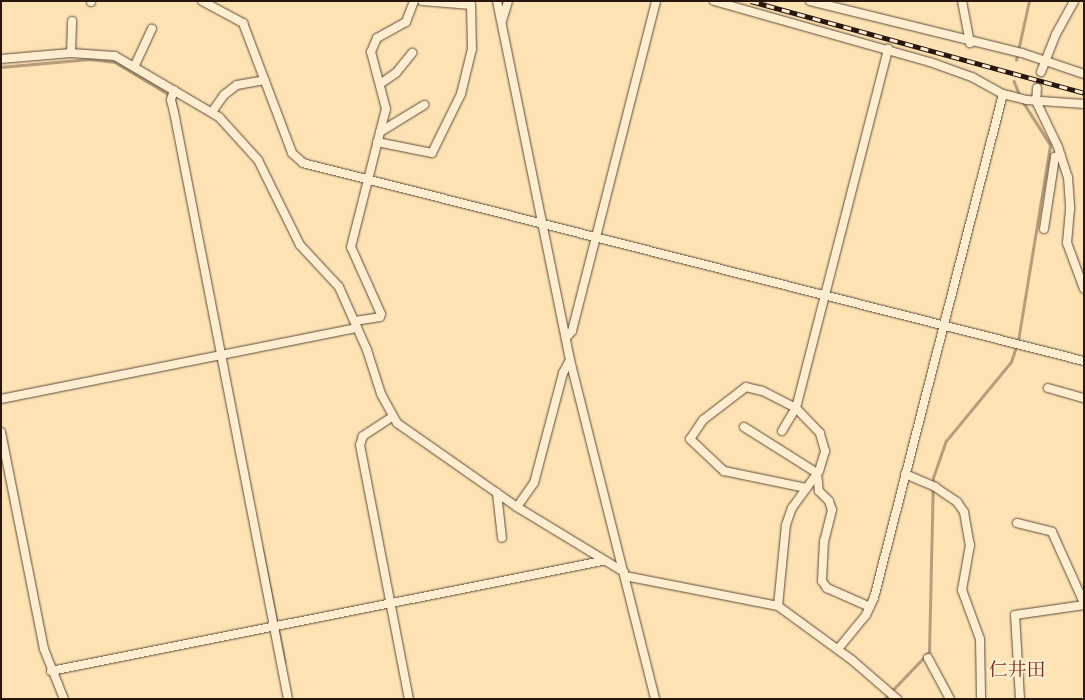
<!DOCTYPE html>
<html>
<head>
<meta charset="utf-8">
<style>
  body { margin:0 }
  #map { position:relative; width:1085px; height:700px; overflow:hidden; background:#fde3b3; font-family:"Libre Bodoni","Noto Serif JP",serif }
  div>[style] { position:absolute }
  .stream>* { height:2.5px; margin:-1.25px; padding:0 1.25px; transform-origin:1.25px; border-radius:1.25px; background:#b49e7c }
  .minor-tunnel>* { height:8px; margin-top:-4px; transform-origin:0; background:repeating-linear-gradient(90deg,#ddc49b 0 8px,transparent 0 12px) }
  .roads { filter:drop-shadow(0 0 1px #5c4a39) drop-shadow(0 0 1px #5c4a39) }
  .minor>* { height:8px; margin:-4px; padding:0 4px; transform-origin:4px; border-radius:4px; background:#feedce }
  .rail>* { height:4.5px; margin-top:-2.25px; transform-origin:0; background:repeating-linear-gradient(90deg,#feedce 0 8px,#271710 0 16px); box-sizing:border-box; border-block:1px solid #271710 }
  span { translate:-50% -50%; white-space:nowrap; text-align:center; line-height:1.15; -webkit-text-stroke:4.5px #feedce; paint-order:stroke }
  .quarter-label { font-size:19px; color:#7a1f14 }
  .frame { position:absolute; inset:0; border:2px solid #271710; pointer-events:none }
</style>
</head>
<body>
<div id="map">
  <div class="stream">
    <i style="left:1016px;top:60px;width:60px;rotate:-77.6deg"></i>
    <i style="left:1px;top:67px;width:89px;rotate:-5.1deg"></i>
    <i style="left:90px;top:59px;width:25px;rotate:7deg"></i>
    <i style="left:115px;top:62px;width:64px;rotate:31deg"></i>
    <i style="left:1014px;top:81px;width:16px;rotate:68deg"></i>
    <i style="left:174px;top:98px;width:12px;rotate:76deg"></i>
    <i style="left:262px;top:547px;width:117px;rotate:78.7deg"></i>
    <i style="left:884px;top:699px;width:65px;rotate:-46.2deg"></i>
    <i style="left:929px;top:652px;width:174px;rotate:-88.7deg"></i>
    <i style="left:933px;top:478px;width:39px;rotate:-71deg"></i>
    <i style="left:946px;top:441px;width:102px;rotate:-50.6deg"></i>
    <i style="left:1011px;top:362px;width:22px;rotate:-72deg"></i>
    <i style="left:1018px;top:341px;width:199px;rotate:-80.7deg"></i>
    <i style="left:1050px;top:145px;width:52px;rotate:-122.5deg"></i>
  </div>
  <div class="minor-tunnel">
    <i style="left:1037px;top:88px;width:16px;rotate:-76deg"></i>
  </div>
  <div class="roads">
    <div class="minor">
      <i style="left:202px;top:1px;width:47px;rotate:28.2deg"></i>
      <i style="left:243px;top:23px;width:139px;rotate:69.3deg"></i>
      <i style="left:292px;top:153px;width:15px;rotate:42deg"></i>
      <i style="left:303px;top:163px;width:806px;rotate:14.23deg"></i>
      <i style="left:497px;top:1px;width:366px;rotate:78.5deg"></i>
      <i style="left:570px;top:360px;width:349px;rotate:75.9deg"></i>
      <i style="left:714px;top:1px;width:224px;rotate:15.8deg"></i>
      <i style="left:930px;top:62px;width:45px;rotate:19.7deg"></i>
      <i style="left:972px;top:77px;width:35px;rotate:29deg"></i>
      <i style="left:1003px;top:94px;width:25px;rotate:14deg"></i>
      <i style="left:1027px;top:100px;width:57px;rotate:4deg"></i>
      <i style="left:810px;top:1px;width:218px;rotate:13.8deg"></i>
      <i style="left:1022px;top:53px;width:65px;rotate:18.7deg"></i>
      <i style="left:962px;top:1px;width:43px;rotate:79.2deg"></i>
      <i style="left:91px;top:2px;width:1px;rotate:-90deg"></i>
      <i style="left:502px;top:21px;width:21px;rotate:-73deg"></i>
      <i style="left:71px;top:53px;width:32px;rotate:-88deg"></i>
      <i style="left:1px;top:59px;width:70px;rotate:-4.9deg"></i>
      <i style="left:71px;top:53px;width:44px;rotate:3.9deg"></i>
      <i style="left:115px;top:56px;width:121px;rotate:30.4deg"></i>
      <i style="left:219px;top:117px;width:58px;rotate:47.8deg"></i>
      <i style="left:258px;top:160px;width:95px;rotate:63.7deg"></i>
      <i style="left:300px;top:245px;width:57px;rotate:47.1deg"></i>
      <i style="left:339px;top:287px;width:69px;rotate:66deg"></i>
      <i style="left:367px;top:350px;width:46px;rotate:72.3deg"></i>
      <i style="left:381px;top:394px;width:33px;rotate:61deg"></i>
      <i style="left:397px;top:423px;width:146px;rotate:35deg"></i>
      <i style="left:517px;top:507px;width:125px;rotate:31.3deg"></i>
      <i style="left:135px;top:65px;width:40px;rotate:-65deg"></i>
      <i style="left:1041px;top:72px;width:41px;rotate:-68.5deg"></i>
      <i style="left:1056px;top:34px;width:38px;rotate:-61deg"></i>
      <i style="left:380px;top:84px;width:19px;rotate:-35deg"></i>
      <i style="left:396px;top:73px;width:26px;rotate:-51deg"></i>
      <i style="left:1037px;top:88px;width:13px;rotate:94deg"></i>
      <i style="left:1036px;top:101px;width:51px;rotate:64.4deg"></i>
      <i style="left:1058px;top:147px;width:32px;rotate:72deg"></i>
      <i style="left:1068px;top:177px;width:32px;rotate:86deg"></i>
      <i style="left:1070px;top:209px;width:34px;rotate:95deg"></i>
      <i style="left:1067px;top:243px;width:49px;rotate:69.7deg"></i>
      <i style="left:174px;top:90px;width:10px;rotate:107deg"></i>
      <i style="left:171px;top:100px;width:12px;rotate:76deg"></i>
      <i style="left:174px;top:112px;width:598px;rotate:79.01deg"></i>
      <i style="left:212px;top:112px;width:21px;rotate:-55deg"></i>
      <i style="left:224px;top:95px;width:16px;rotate:-38deg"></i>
      <i style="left:237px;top:85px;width:28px;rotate:-10deg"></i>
      <i style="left:380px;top:132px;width:52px;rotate:-31.5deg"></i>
      <i style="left:377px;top:142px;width:56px;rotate:11.3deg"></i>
      <i style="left:432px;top:153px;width:66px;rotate:-63.8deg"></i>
      <i style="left:461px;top:94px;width:46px;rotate:-76.3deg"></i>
      <i style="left:472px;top:49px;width:44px;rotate:-91.3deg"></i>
      <i style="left:471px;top:5px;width:49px;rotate:-175.3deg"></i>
      <i style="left:1044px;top:229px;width:73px;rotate:-81.3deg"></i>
      <i style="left:1055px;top:157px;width:6px;rotate:-18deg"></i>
      <i style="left:355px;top:321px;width:25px;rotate:-9deg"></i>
      <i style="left:380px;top:317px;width:3px;rotate:-72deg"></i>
      <i style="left:381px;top:314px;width:73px;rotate:-114.1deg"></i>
      <i style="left:351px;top:247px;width:142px;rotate:-75.8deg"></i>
      <i style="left:386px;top:109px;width:59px;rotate:-104.7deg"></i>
      <i style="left:371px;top:52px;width:15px;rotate:-67deg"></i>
      <i style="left:377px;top:38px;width:33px;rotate:-29deg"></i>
      <i style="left:406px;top:22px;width:22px;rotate:-69deg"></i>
      <i style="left:566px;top:338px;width:9px;rotate:-49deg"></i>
      <i style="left:572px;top:331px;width:341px;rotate:-75.7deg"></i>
      <i style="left:1048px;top:388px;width:37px;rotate:16deg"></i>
      <i style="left:1px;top:399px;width:363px;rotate:-11.3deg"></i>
      <i style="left:392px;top:417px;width:35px;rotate:147deg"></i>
      <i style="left:363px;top:436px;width:9px;rotate:108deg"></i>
      <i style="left:360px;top:445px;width:259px;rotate:79.1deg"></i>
      <i style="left:744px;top:427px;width:86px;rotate:32.2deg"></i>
      <i style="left:817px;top:473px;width:18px;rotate:84deg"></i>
      <i style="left:819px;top:491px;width:14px;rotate:45deg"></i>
      <i style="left:829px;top:501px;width:9px;rotate:72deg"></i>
      <i style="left:832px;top:510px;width:32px;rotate:104deg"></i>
      <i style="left:824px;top:541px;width:40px;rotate:92.9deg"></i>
      <i style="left:822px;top:581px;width:9px;rotate:54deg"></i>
      <i style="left:827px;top:588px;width:47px;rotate:23.8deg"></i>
      <i style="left:782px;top:431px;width:27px;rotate:-59deg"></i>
      <i style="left:796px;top:408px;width:38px;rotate:-153deg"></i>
      <i style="left:762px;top:391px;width:16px;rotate:-166deg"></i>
      <i style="left:746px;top:387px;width:54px;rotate:142.5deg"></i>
      <i style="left:703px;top:420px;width:23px;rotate:124deg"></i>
      <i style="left:690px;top:439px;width:47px;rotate:43.3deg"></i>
      <i style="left:724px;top:471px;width:84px;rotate:11.7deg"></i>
      <i style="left:1px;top:432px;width:221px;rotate:78.8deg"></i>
      <i style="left:44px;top:649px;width:54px;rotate:68.2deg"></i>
      <i style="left:905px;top:474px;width:33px;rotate:23deg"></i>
      <i style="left:935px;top:487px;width:27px;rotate:34deg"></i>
      <i style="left:957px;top:502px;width:12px;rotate:55deg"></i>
      <i style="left:964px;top:512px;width:34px;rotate:80deg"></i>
      <i style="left:970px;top:545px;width:46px;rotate:100.1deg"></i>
      <i style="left:962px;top:590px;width:52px;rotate:69.8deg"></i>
      <i style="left:980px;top:639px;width:60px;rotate:89deg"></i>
      <i style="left:497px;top:493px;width:45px;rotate:83.7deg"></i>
      <i style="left:517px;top:507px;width:29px;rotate:-55deg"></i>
      <i style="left:534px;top:483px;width:114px;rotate:-75.2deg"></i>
      <i style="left:563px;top:373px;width:15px;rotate:-62deg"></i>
      <i style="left:1017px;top:523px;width:36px;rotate:14deg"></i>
      <i style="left:1052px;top:532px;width:78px;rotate:65.7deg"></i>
      <i style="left:625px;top:576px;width:156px;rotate:11.1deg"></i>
      <i style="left:778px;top:606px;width:92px;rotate:36.1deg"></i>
      <i style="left:852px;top:660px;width:60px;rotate:40.9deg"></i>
      <i style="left:778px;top:606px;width:81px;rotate:-84.4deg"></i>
      <i style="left:786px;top:525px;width:18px;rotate:-71deg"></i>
      <i style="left:792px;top:508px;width:46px;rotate:-53.9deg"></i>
      <i style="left:819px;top:471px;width:21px;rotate:-73deg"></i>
      <i style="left:825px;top:451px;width:19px;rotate:-106deg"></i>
      <i style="left:820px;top:433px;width:35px;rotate:-134deg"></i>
      <i style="left:796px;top:408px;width:371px;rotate:-75.6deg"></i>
      <i style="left:838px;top:649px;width:44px;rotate:-50.5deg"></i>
      <i style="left:866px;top:615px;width:19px;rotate:-65deg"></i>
      <i style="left:874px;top:598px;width:520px;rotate:-75.64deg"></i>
      <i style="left:928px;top:658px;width:47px;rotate:61.8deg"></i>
      <i style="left:51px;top:671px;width:562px;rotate:-11.29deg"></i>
      <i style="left:1020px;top:699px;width:84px;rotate:-93.4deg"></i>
      <i style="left:1015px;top:615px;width:70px;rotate:-8.2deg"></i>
    </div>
  </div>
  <div class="rail">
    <i style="left:751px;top:1px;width:345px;rotate:15.4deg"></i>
  </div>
  <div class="quarter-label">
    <span style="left:1017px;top:671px">仁井田</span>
  </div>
  <div class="frame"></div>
</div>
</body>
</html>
